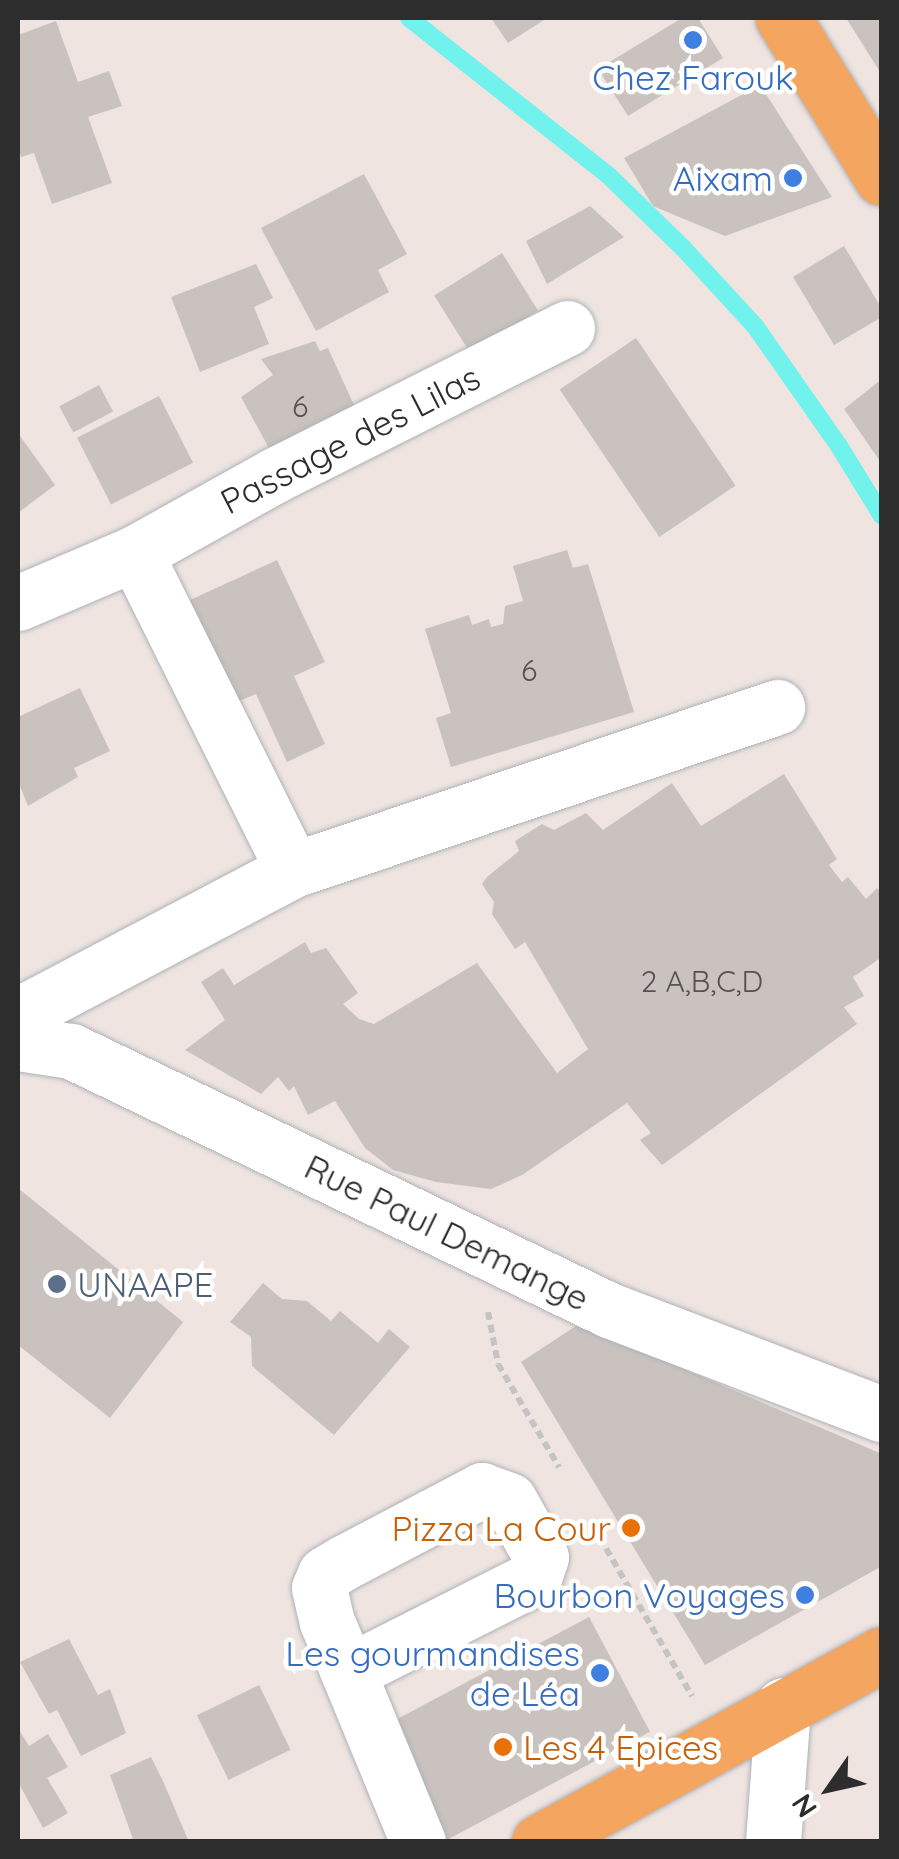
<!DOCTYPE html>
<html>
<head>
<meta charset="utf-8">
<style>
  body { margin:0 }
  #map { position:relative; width:899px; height:1859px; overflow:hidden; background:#efe4e0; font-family:Quicksand,sans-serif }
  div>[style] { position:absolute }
  .stream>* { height:18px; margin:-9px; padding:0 9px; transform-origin:9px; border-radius:9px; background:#72f2ed }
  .building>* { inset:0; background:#cac2bf; transform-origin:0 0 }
  .path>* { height:6px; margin-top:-3px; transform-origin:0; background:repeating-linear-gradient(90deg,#c4c4c4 0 8px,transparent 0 13px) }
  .roads { filter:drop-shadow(0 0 2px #adb3ba) drop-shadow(0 0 2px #adb3ba) }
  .minor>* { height:55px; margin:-27.5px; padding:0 27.5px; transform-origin:27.5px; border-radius:27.5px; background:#fff }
  .major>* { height:55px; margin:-27.5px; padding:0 27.5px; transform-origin:27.5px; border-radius:27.5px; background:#f4a55f }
  .dots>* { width:28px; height:28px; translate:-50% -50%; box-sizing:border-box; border:5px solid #fff; border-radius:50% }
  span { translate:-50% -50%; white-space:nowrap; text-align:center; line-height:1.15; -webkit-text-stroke:9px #fff; paint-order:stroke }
  .number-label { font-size:30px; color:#545252 }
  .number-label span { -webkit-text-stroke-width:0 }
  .shop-label { font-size:35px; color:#366cbe }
  .right { translate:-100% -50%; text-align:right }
  .street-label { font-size:35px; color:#2d2d2d }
  .service-label { font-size:35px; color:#4e5e75 }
  .left { translate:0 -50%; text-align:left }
  .food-label { font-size:35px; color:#c56008 }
  .frame { position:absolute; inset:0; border:20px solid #2d2d2d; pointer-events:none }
  .north { position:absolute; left:779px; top:1739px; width:100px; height:100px; -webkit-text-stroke:8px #fff; paint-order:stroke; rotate:236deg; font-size:28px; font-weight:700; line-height:40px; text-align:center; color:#2d2d2d }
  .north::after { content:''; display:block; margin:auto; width:35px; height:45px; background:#2d2d2d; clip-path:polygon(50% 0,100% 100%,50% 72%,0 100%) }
</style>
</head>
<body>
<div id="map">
  <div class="stream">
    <i style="left:409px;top:18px;width:253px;rotate:38.3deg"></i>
    <i style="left:608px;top:175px;width:105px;rotate:44.2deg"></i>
    <i style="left:683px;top:248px;width:106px;rotate:47.3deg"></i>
    <i style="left:755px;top:326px;width:146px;rotate:55deg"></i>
    <i style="left:839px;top:446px;width:82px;rotate:58.4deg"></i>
  </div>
  <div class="building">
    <i style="clip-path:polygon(491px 18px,547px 18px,508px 43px)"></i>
    <i style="clip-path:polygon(682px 18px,698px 18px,723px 58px,628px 116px,598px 69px)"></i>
    <i style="clip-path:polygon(846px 18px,882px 18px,882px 75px)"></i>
    <i style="clip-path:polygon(56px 21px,78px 82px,109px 71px,122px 106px,88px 117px,112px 183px,52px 204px,34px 153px,21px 157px,18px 147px,18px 35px)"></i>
    <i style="clip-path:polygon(760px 85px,832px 197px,725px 236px,653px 206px,624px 158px)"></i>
    <i style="clip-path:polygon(364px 174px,407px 254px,378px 270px,389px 292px,316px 331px,261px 228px)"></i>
    <i style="clip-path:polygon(590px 206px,624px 237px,547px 284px,526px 241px)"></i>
    <i style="clip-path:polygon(844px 246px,882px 309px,882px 317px,834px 345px,793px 277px)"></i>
    <i style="left:502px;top:253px;width:68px;height:80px;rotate:58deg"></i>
    <i style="clip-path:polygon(256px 264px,273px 298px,254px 307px,269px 344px,200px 372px,171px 297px)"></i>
    <i style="left:636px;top:338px;width:178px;height:92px;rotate:56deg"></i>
    <i style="clip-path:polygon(315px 341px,320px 351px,328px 348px,359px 416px,276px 461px,241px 397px,273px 375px,261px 359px)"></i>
    <i style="clip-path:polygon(882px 379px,882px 464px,844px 409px)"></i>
    <i style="left:99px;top:385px;width:30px;height:45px;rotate:62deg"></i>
    <i style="left:159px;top:396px;width:75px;height:92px;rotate:63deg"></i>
    <i style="clip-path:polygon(18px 433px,55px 485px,18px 513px)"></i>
    <i style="clip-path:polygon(567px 550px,573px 568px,588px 564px,634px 712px,451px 767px,436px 718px,451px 713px,425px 629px,469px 615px,472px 625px,489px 619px,491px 627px,503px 624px,505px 606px,523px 601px,513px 566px)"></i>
    <i style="clip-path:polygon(277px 560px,325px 662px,294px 676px,325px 744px,287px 762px,256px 694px,237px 702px,190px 600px)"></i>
    <i style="clip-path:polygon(80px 688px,110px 751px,74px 768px,78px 777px,28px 806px,18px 781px,18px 717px)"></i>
    <i style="clip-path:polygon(784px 774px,837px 859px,829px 865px,842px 882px,848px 877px,866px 899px,877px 888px,882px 893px,882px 957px,853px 977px,864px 996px,844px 1007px,857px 1024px,662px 1165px,640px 1140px,651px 1133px,627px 1103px,522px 1175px,491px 1189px,436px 1182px,393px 1170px,365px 1148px,335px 1101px,308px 1115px,294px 1086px,289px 1091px,278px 1077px,261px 1094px,185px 1050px,225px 1020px,201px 982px,223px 968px,234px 985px,305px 942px,311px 953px,326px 948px,358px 993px,343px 1004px,359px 1019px,374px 1024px,477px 963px,557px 1073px,588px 1049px,525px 942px,515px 949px,492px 914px,494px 902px,482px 884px,487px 877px,519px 851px,515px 841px,542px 824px,554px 830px,586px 813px,603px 830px,672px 783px,701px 826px)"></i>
    <i style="clip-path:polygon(18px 1188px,183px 1322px,110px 1418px,18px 1345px)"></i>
    <i style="clip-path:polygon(263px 1283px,282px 1299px,307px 1301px,331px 1321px,340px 1311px,378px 1343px,389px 1329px,410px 1347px,334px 1435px,252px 1366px,251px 1337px,230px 1322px)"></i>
    <i style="clip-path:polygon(579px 1324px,882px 1454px,882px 1566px,705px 1665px,521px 1362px)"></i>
    <i style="left:589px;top:1617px;width:130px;height:233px;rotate:62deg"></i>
    <i style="clip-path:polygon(69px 1639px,98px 1695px,110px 1689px,126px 1733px,81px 1756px,57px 1710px,49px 1714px,20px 1662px)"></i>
    <i style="left:259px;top:1685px;width:72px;height:69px;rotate:64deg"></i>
    <i style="clip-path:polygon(18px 1728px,29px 1746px,48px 1734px,68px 1767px,47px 1778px,68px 1813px,43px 1828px,18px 1782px)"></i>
    <i style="clip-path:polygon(151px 1757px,163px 1781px,189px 1842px,134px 1842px,110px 1775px)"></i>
  </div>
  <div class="path">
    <i style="left:488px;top:1312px;width:53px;rotate:79.1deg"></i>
    <i style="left:498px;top:1364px;width:120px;rotate:59.4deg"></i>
    <i style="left:593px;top:1526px;width:197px;rotate:59.8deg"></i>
  </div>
  <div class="roads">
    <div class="minor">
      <i style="left:135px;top:553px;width:354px;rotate:63.5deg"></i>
      <i style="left:18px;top:603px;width:127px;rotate:-23.1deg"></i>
      <i style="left:135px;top:553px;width:160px;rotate:-29.1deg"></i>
      <i style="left:275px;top:475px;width:327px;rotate:-26.7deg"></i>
      <i style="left:18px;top:1015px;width:311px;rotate:-27.8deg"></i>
      <i style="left:293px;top:870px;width:511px;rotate:-18.61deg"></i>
      <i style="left:18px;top:1043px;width:54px;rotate:8.6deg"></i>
      <i style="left:71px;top:1051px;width:597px;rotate:25.71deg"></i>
      <i style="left:609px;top:1310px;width:292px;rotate:20.9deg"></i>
      <i style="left:348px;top:1672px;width:208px;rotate:-26.8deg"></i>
      <i style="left:534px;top:1578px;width:22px;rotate:-72deg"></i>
      <i style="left:541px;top:1557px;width:65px;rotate:-119.3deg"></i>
      <i style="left:509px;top:1500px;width:29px;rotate:-160deg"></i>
      <i style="left:482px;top:1490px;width:157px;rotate:152.3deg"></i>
      <i style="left:343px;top:1563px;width:21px;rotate:149deg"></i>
      <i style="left:325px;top:1574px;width:15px;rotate:113deg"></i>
      <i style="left:319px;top:1588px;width:35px;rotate:77deg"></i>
      <i style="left:327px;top:1622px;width:54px;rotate:67.2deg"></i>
      <i style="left:348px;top:1672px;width:184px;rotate:67.6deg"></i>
      <i style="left:773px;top:1842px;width:137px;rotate:-85.8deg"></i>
    </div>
    <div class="major">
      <i style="left:783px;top:18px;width:188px;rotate:58.3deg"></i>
      <i style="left:539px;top:1842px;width:391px;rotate:-28.7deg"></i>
    </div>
  </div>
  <div class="dots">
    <i style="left:693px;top:40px;background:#3f7fe0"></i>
    <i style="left:793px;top:178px;background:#3f7fe0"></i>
    <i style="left:57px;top:1284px;background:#5c6f8a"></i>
    <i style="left:631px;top:1528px;background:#e8710a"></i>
    <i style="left:805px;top:1595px;background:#3f7fe0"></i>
    <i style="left:600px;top:1673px;background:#3f7fe0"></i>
    <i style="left:503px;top:1747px;background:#e8710a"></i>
  </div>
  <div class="number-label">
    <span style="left:300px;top:406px">6</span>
    <span style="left:529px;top:670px">6</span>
    <span style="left:702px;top:981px">2 A,B,C,D</span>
  </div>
  <div class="shop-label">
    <span style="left:693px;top:77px">Chez Farouk</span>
    <span class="right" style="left:773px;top:178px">Aixam</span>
    <span class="right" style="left:785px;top:1595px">Bourbon Voyages</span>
    <span class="right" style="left:580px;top:1673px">Les gourmandises<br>de Léa</span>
  </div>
  <div class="street-label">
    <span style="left:350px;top:439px;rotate:-27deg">Passage des Lilas</span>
    <span style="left:447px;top:1232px;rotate:26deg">Rue Paul Demange</span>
  </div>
  <div class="service-label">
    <span class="left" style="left:77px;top:1284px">UNAAPE</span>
  </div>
  <div class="food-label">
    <span class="right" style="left:611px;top:1528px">Pizza La Cour</span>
    <span class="left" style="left:523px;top:1747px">Les 4 Epices</span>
  </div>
  <div class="frame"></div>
  <div class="north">N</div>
</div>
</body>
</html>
